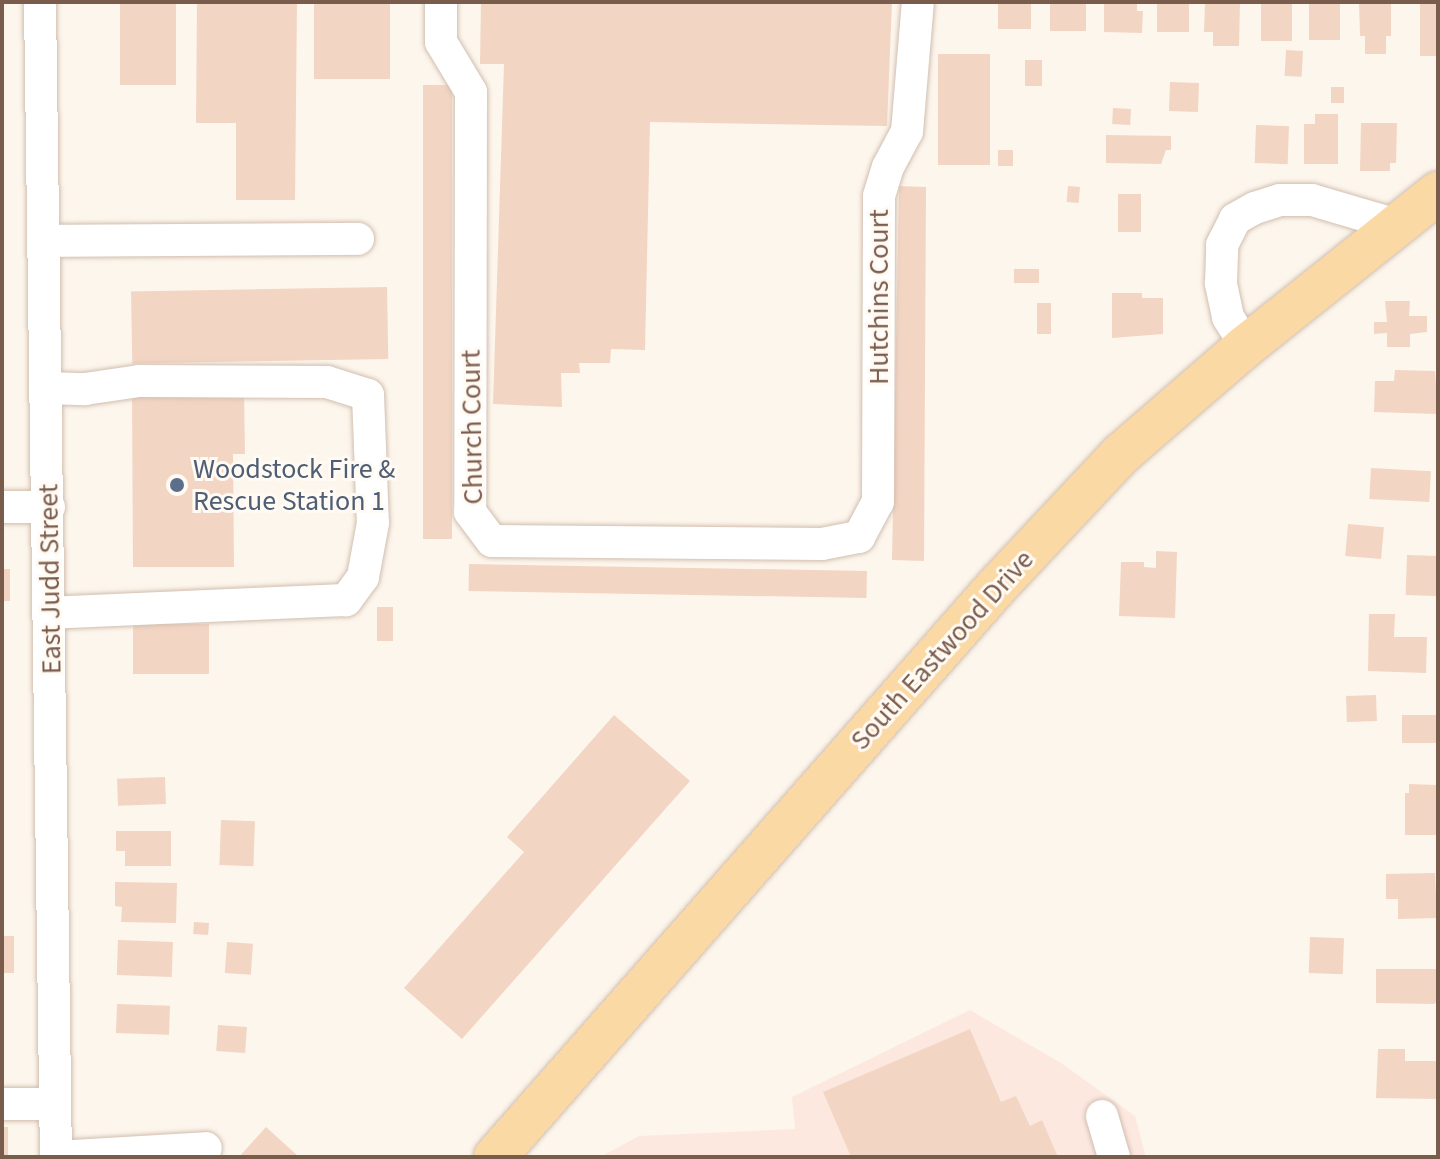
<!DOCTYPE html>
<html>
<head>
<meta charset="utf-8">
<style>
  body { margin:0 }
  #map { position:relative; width:1440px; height:1159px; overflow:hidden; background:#fdf6ec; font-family:"Source Sans 3",sans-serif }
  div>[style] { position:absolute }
  .commercial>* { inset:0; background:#fde8e0 }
  .building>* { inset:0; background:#f3d5c3; transform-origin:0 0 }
  .roads { filter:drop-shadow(0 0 2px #d1beb0) drop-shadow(0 0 2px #d1beb0) }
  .minor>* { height:32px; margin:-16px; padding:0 16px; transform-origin:16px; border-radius:16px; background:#fff }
  .major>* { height:42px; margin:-21px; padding:0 21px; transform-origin:21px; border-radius:21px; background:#fbd9a5 }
  .dots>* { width:22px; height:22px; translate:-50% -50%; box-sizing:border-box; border:4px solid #fffaf3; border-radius:50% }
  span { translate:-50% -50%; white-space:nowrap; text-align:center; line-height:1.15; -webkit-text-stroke:6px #fffaf3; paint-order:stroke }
  .street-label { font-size:28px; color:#7a5c4d }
  .service-label { font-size:28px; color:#4e5e75 }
  .left { translate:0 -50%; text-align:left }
  .frame { position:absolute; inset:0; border:4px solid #7a5c4d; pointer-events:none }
</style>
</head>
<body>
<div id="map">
  <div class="commercial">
    <i style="clip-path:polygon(970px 1010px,1061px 1063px,1135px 1116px,1146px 1157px,600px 1157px,639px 1136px,795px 1129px,792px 1097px)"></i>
  </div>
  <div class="building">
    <i style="left:120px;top:2px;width:56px;height:83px"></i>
    <i style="clip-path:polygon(197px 2px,297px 2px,295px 200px,236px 200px,236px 123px,196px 123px)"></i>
    <i style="left:314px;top:2px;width:76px;height:77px"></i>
    <i style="clip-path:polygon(481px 2px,892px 2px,887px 126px,650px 122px,645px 350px,611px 349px,610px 363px,579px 363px,580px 373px,561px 373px,562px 407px,493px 404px,504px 64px,480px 64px)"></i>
    <i style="left:998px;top:2px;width:33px;height:27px"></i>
    <i style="left:1050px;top:2px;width:36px;height:29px"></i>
    <i style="clip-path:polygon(1104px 2px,1137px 2px,1137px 11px,1143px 11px,1142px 33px,1104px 32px)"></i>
    <i style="left:1157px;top:2px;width:32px;height:30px"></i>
    <i style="clip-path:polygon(1205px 2px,1240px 2px,1239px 46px,1213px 46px,1213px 32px,1204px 32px)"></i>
    <i style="left:1261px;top:2px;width:31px;height:39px"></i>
    <i style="left:1309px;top:2px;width:31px;height:38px"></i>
    <i style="clip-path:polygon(1359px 2px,1391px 2px,1391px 36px,1386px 36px,1386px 54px,1365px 54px,1365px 36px,1360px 36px)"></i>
    <i style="left:1420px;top:2px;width:18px;height:54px"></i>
    <i style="left:1286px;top:50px;width:17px;height:26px;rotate:3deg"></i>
    <i style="left:938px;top:54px;width:52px;height:111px"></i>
    <i style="left:1025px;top:60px;width:17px;height:26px"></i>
    <i style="left:1170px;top:82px;width:29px;height:29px;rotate:2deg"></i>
    <i style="left:423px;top:85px;width:29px;height:454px"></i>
    <i style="left:1331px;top:87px;width:13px;height:16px"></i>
    <i style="left:1113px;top:108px;width:18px;height:16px;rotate:3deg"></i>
    <i style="clip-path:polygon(1315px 114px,1338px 114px,1338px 164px,1304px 164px,1304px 124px,1315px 124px)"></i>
    <i style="clip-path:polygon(1361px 123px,1397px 123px,1396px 163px,1390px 163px,1390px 171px,1360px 171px)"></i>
    <i style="left:1256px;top:125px;width:33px;height:38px;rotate:2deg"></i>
    <i style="clip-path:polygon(1106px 135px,1171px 136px,1171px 150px,1166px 150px,1161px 164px,1106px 163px)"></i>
    <i style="left:998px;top:150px;width:15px;height:16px"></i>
    <i style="clip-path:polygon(899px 186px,926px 187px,924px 561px,892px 560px)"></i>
    <i style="left:1068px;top:186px;width:12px;height:16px;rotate:5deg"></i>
    <i style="left:1118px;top:194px;width:23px;height:38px"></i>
    <i style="left:1039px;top:269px;width:14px;height:25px;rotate:90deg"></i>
    <i style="left:387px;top:287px;width:72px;height:256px;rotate:89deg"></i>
    <i style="clip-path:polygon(1112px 293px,1142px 293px,1142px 298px,1163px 298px,1163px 334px,1112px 338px)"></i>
    <i style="clip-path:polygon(1385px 301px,1410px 301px,1409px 316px,1427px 316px,1427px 332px,1410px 334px,1410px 347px,1387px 347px,1387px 333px,1374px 334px,1374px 322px,1387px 322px)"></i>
    <i style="left:1037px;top:303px;width:14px;height:31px"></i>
    <i style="clip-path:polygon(1395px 370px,1435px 371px,1438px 414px,1374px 412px,1375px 381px,1394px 381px)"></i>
    <i style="clip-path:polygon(244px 389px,245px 454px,233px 454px,234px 567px,133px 567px,132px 398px,140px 390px)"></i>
    <i style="left:1371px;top:468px;width:60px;height:31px;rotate:3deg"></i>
    <i style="left:1348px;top:524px;width:36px;height:32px;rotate:5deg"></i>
    <i style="clip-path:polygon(1156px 551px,1177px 552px,1175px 618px,1119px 616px,1121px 562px,1144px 562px,1144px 567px,1156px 568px)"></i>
    <i style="left:1407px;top:555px;width:31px;height:40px;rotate:2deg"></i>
    <i style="left:469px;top:564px;width:398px;height:27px;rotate:1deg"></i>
    <i style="left:2px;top:569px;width:8px;height:32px"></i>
    <i style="left:393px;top:607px;width:34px;height:16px;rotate:90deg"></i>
    <i style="clip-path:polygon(1369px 614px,1395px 614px,1394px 637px,1427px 637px,1426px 673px,1368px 671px)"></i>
    <i style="left:209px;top:624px;width:50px;height:76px;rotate:90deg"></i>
    <i style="left:1376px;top:695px;width:26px;height:30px;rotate:88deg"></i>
    <i style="clip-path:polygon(614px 715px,690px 781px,462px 1039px,404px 988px,524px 852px,507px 837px)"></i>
    <i style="left:1402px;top:715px;width:36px;height:28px"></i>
    <i style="left:165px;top:777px;width:27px;height:48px;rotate:88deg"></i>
    <i style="clip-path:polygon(1409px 784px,1436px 785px,1438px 835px,1405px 835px,1405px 793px,1409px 793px)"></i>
    <i style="left:221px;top:820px;width:34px;height:45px;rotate:2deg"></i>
    <i style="clip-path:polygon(116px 831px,171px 831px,171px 866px,125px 866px,125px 851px,116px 851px)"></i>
    <i style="clip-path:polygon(1435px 873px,1437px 918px,1398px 919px,1398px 899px,1386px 899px,1386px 874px)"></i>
    <i style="clip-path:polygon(115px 882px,177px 883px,176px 923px,121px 922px,122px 907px,115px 906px)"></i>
    <i style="left:194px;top:922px;width:15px;height:12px;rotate:4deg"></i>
    <i style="left:2px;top:936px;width:12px;height:37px"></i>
    <i style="left:1310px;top:937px;width:34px;height:36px;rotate:2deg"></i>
    <i style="left:118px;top:940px;width:55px;height:35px;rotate:2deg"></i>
    <i style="left:227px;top:942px;width:26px;height:31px;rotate:4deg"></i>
    <i style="clip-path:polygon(1376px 969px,1436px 969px,1438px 1001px,1434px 1004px,1376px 1003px)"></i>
    <i style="left:117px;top:1004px;width:53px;height:29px;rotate:2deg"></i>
    <i style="left:218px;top:1025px;width:29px;height:26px;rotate:4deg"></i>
    <i style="clip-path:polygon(970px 1029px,1001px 1102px,1016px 1096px,1030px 1126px,1042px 1120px,1058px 1157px,851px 1157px,823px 1092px)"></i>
    <i style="clip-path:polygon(1378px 1049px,1405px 1049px,1405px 1061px,1438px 1061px,1438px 1099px,1376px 1098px)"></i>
    <i style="left:2px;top:1127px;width:6px;height:30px"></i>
    <i style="clip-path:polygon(266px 1127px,299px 1157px,239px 1157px)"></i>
  </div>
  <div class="roads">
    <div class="minor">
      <i style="left:40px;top:2px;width:1155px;rotate:89.21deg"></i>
      <i style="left:56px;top:1157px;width:150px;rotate:-3.4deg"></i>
      <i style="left:441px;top:2px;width:40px;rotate:90deg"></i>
      <i style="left:441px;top:42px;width:58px;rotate:59deg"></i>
      <i style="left:471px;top:92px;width:420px;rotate:90.1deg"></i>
      <i style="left:470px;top:512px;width:36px;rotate:53deg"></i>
      <i style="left:492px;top:541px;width:330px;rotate:0.5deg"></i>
      <i style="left:822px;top:544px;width:38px;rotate:-11deg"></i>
      <i style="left:859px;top:537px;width:40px;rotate:-62deg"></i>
      <i style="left:878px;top:502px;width:306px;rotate:-89.8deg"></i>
      <i style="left:879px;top:196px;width:30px;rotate:-73deg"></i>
      <i style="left:888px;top:167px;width:40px;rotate:-62deg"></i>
      <i style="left:907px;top:132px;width:130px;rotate:-85.2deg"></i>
      <i style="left:44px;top:241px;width:314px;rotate:-0.4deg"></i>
      <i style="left:1246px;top:346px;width:34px;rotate:-122deg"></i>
      <i style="left:1228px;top:317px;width:35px;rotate:-102deg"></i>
      <i style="left:1221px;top:283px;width:38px;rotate:-88deg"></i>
      <i style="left:1222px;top:245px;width:29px;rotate:-63deg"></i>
      <i style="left:1235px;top:219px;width:23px;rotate:-29deg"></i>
      <i style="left:1255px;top:208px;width:26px;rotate:-18deg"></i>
      <i style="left:1280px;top:200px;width:32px"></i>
      <i style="left:1312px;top:200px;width:89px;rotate:16.4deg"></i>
      <i style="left:47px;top:388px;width:38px;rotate:2deg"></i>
      <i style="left:85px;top:389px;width:55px;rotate:-8.4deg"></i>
      <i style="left:139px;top:381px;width:188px;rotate:0.3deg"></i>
      <i style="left:327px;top:382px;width:43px;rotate:17.6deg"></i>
      <i style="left:368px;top:395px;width:128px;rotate:87.8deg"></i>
      <i style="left:373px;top:523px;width:55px;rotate:100.5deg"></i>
      <i style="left:363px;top:577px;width:29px;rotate:126deg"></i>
      <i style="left:346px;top:600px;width:296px;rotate:177.5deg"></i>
      <i style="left:2px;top:507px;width:47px"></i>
      <i style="left:2px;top:1104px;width:53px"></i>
      <i style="left:1102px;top:1116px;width:43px;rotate:73.7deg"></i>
    </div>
    <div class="major">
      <i style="left:495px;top:1157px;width:763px;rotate:-48.67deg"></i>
      <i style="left:999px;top:584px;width:177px;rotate:-46.8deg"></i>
      <i style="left:1120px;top:455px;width:167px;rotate:-40.9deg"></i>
      <i style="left:1246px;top:346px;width:246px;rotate:-38.6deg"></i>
    </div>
  </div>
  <div class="dots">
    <i style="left:177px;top:485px;background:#5c6f8a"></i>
  </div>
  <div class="street-label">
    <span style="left:879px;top:297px;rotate:-90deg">Hutchins Court</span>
    <span style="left:472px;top:427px;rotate:-91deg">Church Court</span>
    <span style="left:50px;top:579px;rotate:-91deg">East Judd Street</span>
    <span style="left:942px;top:650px;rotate:-48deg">South Eastwood Drive</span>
  </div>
  <div class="service-label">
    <span class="left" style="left:193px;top:485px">Woodstock Fire &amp;<br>Rescue Station 1</span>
  </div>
  <div class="frame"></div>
</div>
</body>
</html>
